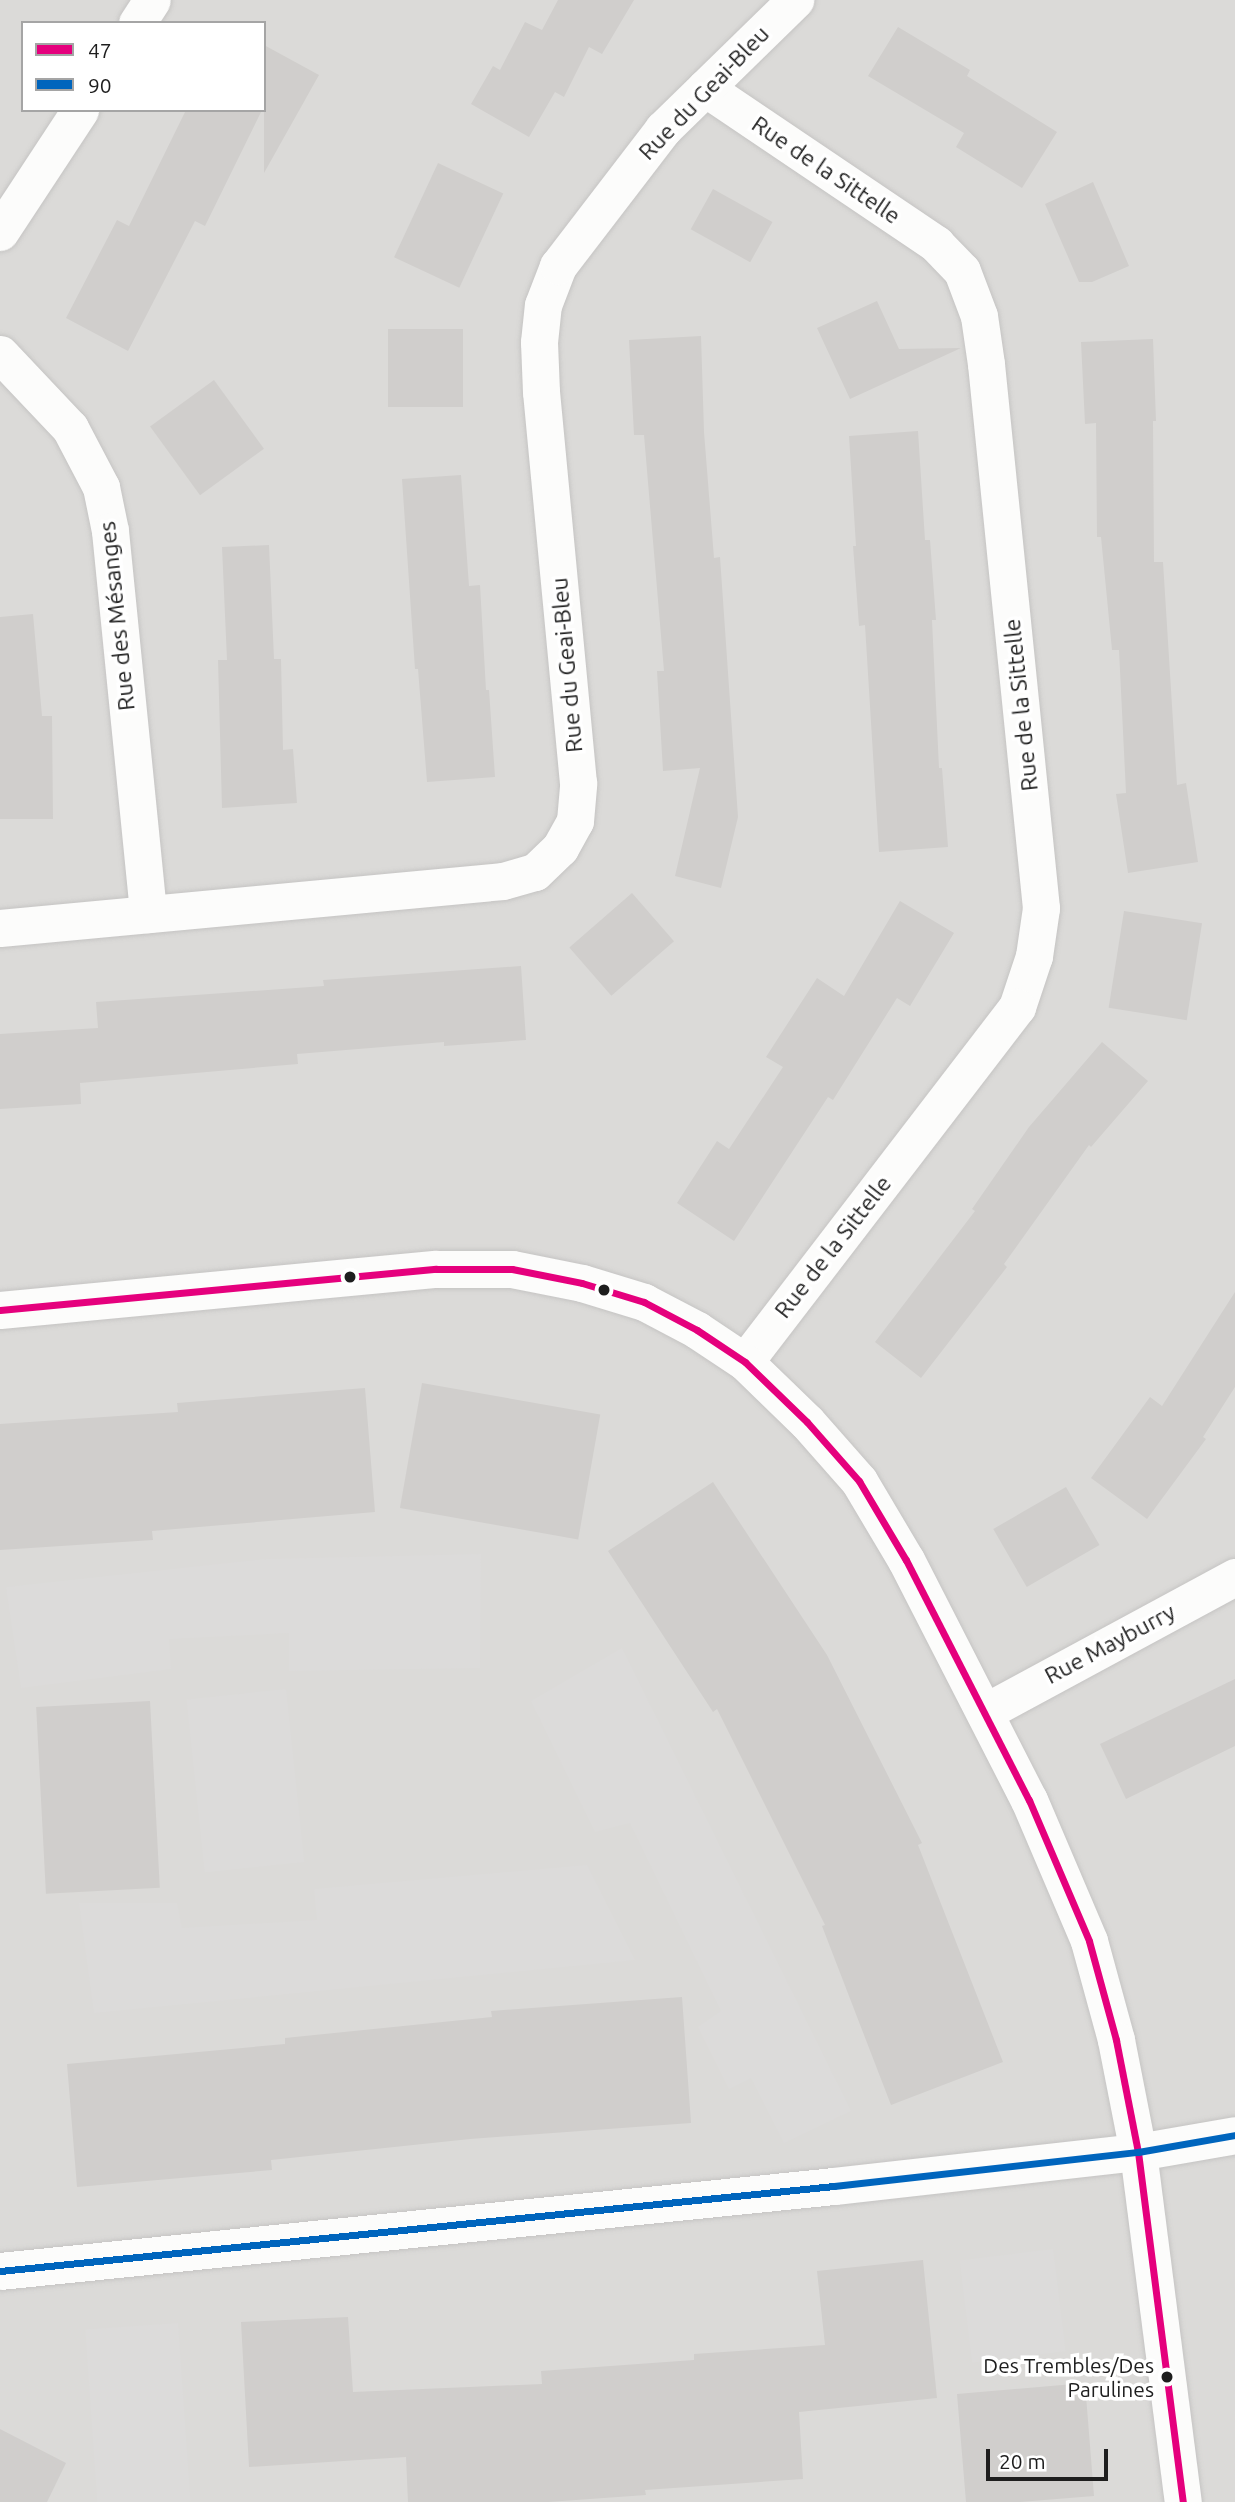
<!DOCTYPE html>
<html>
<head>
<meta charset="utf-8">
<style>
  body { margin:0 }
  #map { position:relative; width:1235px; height:2502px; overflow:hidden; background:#eceae7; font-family:Ubuntu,sans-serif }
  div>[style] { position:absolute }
  .residential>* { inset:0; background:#dbdad8 }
  .parking>* { inset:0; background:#dcdbda; transform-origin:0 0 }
  .building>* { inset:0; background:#d0cecc; transform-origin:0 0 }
  .roads { filter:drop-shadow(0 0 2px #c5c4c3) drop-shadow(0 0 2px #c5c4c3) }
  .street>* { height:37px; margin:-18.5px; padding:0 18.5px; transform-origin:18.5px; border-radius:18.5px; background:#fcfcfb }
  .bus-1>* { height:7px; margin:-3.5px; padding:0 3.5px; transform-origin:3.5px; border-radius:3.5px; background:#e5007d }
  .bus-2>* { height:7px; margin:-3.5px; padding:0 3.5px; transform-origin:3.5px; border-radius:3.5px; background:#0065bd }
  .dots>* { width:19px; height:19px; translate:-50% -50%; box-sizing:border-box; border:4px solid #fff; border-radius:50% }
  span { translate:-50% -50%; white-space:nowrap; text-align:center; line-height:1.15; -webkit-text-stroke:7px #fff; paint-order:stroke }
  .bus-label { font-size:21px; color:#1e1e1e }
  .right { translate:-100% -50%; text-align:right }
  .street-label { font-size:23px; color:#1e1e1e }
  .legend { position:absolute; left:21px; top:21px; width:245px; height:91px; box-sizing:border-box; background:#fff; border:2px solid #a5a5a5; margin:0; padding:9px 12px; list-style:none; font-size:21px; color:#1e1e1e }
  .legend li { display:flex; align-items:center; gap:14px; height:35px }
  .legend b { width:35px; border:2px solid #a5a5a5 }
  .scale { position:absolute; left:986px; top:2449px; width:122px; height:32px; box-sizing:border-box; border:4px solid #1e1e1e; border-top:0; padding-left:9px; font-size:21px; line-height:24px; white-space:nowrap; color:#1e1e1e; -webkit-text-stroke:5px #fff; paint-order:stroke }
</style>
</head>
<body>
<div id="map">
  <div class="residential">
    <i style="clip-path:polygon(evenodd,0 0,1235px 0,1235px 2502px,0 2502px,0 0,23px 23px,264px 23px,264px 110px,23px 110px,23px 23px)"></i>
  </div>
  <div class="parking">
    <i style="clip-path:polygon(481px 1554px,480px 1668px,289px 1671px,289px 1633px,169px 1639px,171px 1669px,21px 1688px,6px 1587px,266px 1559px)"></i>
    <i style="clip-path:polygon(622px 1648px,851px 2111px,784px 2143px,751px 2078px,729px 2089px,698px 2027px,721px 2011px,630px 1823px,595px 1832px,531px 1701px)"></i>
    <i style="left:286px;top:1689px;width:174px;height:100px;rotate:84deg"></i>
    <i style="clip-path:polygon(587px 1865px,635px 1960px,94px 2013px,79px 1903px,177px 1903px,182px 1928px,317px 1920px,314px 1889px)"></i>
    <i style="left:1053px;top:2249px;width:103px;height:94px;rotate:83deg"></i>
    <i style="left:178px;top:2323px;width:179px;height:93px;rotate:86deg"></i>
  </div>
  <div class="building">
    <i style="clip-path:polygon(558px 0,634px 0,602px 54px,589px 47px,564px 97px,555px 92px,529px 137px,471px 104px,493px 66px,500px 70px,525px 22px,542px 30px)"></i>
    <i style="clip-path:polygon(898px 27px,970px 70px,967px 76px,1057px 132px,1022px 188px,956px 147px,964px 133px,868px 76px)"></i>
    <i style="clip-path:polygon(264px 45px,319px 75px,264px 173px)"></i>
    <i style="clip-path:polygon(186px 110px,262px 110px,205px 226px,195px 221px,128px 351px,66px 318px,117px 220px,129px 226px)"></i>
    <i style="left:438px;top:163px;width:72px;height:104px;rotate:25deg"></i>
    <i style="clip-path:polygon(1093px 182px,1129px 266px,1092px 282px,1079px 282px,1045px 204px)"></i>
    <i style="left:713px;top:189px;width:68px;height:46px;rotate:29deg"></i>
    <i style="clip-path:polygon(877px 301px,899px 349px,961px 348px,850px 399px,817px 328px)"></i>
    <i style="left:388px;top:329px;width:75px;height:78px"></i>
    <i style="clip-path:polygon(701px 336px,704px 432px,714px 558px,720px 557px,738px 817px,721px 888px,675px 876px,700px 768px,663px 771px,657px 671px,664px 671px,644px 435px,634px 435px,629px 340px)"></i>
    <i style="clip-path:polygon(1153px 339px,1156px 421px,1153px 421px,1154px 562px,1163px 562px,1177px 785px,1186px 783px,1198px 862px,1128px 873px,1116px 794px,1126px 793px,1119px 650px,1112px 650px,1101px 537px,1097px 537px,1096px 423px,1085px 424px,1081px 342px)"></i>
    <i style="left:214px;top:380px;width:85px;height:79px;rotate:54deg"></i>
    <i style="clip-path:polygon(918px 431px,925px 540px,930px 540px,936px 620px,932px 620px,939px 768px,942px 768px,948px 847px,879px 852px,865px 625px,859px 626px,856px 585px,853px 546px,856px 546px,849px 436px)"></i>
    <i style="clip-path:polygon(461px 475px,469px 586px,480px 585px,486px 690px,489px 690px,495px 777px,427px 782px,418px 669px,415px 669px,402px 479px)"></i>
    <i style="clip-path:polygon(269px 545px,274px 659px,281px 659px,283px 750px,293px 749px,297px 803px,222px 808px,218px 660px,227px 660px,222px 547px)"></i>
    <i style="clip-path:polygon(33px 614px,42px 716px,52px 716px,53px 819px,0 819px,0 617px)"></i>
    <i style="left:632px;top:893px;width:64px;height:83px;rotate:49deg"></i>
    <i style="clip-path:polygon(900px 901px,954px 933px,910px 1006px,897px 998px,833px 1100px,828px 1097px,734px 1241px,677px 1203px,717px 1141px,729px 1149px,783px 1067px,766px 1057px,817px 978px,844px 996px)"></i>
    <i style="left:1124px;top:911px;width:79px;height:98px;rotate:9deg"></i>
    <i style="clip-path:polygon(521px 966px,526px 1040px,444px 1046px,444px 1042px,297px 1054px,298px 1064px,80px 1083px,81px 1104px,0 1109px,0 1034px,98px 1028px,96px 1002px,324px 986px,323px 980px)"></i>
    <i style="clip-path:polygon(1102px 1042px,1148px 1081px,1091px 1147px,1089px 1145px,1004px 1264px,1007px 1267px,921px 1378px,875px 1342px,975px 1211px,972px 1209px,1029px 1127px)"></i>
    <i style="clip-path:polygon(1235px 1292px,1235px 1387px,1203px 1437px,1206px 1439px,1147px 1519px,1091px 1478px,1150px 1397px,1162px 1406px)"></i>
    <i style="left:422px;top:1383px;width:181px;height:127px;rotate:10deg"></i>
    <i style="clip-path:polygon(365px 1388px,375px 1512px,152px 1531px,153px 1540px,0 1550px,0 1424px,178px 1412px,177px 1403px)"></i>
    <i style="clip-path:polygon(713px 1482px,827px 1655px,922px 1843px,918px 1845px,1003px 2062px,891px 2105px,822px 1926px,825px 1925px,717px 1709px,713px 1712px,608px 1551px)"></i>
    <i style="left:1066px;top:1487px;width:67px;height:84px;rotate:60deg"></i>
    <i style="clip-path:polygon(1235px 1679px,1235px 1746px,1126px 1799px,1100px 1744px)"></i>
    <i style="left:150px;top:1701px;width:187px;height:114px;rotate:87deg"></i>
    <i style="clip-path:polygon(682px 1997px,691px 2123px,470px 2139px,271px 2160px,272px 2170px,77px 2187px,67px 2064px,285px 2044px,285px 2038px,492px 2017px,491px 2011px)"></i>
    <i style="clip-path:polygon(923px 2260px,937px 2398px,799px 2412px,803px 2479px,645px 2490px,646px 2495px,548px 2502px,408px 2502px,406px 2457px,249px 2467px,241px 2322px,348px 2317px,353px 2392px,542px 2384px,541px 2371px,694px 2360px,694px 2354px,825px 2345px,817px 2271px)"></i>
    <i style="clip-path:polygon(1085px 2383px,1094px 2496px,1020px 2502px,966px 2502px,957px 2394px)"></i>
    <i style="clip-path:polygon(0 2429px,66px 2463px,47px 2502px,0 2502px)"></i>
  </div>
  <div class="roads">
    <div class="street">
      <i style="left:137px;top:23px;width:27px;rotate:-57deg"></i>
      <i style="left:705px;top:88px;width:279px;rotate:34deg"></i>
      <i style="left:936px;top:244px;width:37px;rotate:46deg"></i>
      <i style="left:962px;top:271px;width:48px;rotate:69.3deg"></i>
      <i style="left:979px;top:316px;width:49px;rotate:81.7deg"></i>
      <i style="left:986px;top:364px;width:547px;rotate:84.23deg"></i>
      <i style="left:1041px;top:908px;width:49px;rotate:98.3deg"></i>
      <i style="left:1034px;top:956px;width:54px;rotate:108.4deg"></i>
      <i style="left:1017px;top:1007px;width:447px;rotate:127.5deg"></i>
      <i style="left:0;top:232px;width:146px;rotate:-56.7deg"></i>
      <i style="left:0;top:354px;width:102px;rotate:46.6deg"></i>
      <i style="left:70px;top:428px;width:67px;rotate:62.3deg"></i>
      <i style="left:101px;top:487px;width:45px;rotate:78.4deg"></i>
      <i style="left:110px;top:531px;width:385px;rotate:84.3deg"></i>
      <i style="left:0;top:928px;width:505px;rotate:-5.34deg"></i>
      <i style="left:503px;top:881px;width:33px;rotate:-16deg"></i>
      <i style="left:535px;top:872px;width:35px;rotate:-44deg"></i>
      <i style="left:560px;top:848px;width:31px;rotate:-61deg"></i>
      <i style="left:575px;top:821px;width:38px;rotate:-85deg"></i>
      <i style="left:578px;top:783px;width:393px;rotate:-95.4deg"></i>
      <i style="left:541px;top:392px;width:50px;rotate:-92.3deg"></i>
      <i style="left:539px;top:342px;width:37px;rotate:-84deg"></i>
      <i style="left:543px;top:305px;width:42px;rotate:-69deg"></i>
      <i style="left:558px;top:266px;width:173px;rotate:-52.5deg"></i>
      <i style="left:663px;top:129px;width:185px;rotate:-44.3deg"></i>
      <i style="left:0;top:1310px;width:438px;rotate:-5.4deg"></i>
      <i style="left:436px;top:1269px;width:76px"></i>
      <i style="left:512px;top:1269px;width:71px;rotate:11.3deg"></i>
      <i style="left:582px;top:1283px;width:65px;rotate:17deg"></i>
      <i style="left:644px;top:1302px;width:60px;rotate:27.8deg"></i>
      <i style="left:697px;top:1330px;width:58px;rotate:33.7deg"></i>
      <i style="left:745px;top:1362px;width:86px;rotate:44.1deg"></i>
      <i style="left:807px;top:1422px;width:79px;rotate:48.6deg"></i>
      <i style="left:859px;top:1481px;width:92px;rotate:59.3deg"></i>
      <i style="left:906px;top:1560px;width:270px;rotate:62.9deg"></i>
      <i style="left:1029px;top:1800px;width:153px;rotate:66.9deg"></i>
      <i style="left:1089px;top:1941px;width:103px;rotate:74.7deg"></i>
      <i style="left:1116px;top:2040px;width:114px;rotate:78.9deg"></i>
      <i style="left:1138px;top:2152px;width:353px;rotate:82.7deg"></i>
      <i style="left:985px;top:1712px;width:284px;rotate:-28.4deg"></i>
      <i style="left:0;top:2271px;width:838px;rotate:-5.82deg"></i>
      <i style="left:834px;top:2186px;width:306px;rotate:-6.4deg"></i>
      <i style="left:1138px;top:2152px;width:98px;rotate:-9.9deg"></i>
    </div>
  </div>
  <div class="bus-1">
    <i style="left:0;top:1310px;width:438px;rotate:-5.4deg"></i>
    <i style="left:436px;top:1269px;width:76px"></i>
    <i style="left:512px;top:1269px;width:71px;rotate:11.3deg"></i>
    <i style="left:582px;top:1283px;width:65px;rotate:17deg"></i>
    <i style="left:644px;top:1302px;width:60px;rotate:27.8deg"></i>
    <i style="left:697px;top:1330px;width:58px;rotate:33.7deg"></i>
    <i style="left:745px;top:1362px;width:86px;rotate:44.1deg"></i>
    <i style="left:807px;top:1422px;width:79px;rotate:48.6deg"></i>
    <i style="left:859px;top:1481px;width:92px;rotate:59.3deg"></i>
    <i style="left:906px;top:1560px;width:270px;rotate:62.9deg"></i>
    <i style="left:1029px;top:1800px;width:153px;rotate:66.9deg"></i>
    <i style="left:1089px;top:1941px;width:103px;rotate:74.7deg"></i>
    <i style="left:1116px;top:2040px;width:114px;rotate:78.9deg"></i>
    <i style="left:1138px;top:2152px;width:353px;rotate:82.7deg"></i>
  </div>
  <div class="bus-2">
    <i style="left:0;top:2271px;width:838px;rotate:-5.82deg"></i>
    <i style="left:834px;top:2186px;width:306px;rotate:-6.4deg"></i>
    <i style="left:1138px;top:2152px;width:98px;rotate:-9.9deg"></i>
  </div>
  <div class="dots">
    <i style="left:350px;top:1277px;background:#1e1e1e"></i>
    <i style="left:604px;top:1290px;background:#1e1e1e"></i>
    <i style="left:1167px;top:2377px;background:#1e1e1e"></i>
  </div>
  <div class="bus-label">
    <span class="right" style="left:1154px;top:2377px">Des Trembles/Des<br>Parulines</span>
  </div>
  <div class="street-label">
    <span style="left:704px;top:93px;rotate:-46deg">Rue du Geai-Bleu</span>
    <span style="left:826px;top:170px;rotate:34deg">Rue de la Sittelle</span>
    <span style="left:117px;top:616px;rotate:-96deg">Rue des Mésanges</span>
    <span style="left:567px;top:665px;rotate:-95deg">Rue du Geai-Bleu</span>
    <span style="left:1021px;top:705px;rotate:-96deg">Rue de la Sittelle</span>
    <span style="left:833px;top:1247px;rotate:-52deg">Rue de la Sittelle</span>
    <span style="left:1110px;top:1644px;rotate:-28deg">Rue Mayburry</span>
  </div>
  <ul class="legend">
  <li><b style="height:9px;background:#e5007d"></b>47</li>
  <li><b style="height:9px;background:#0065bd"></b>90</li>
  </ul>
  <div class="scale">20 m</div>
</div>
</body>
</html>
